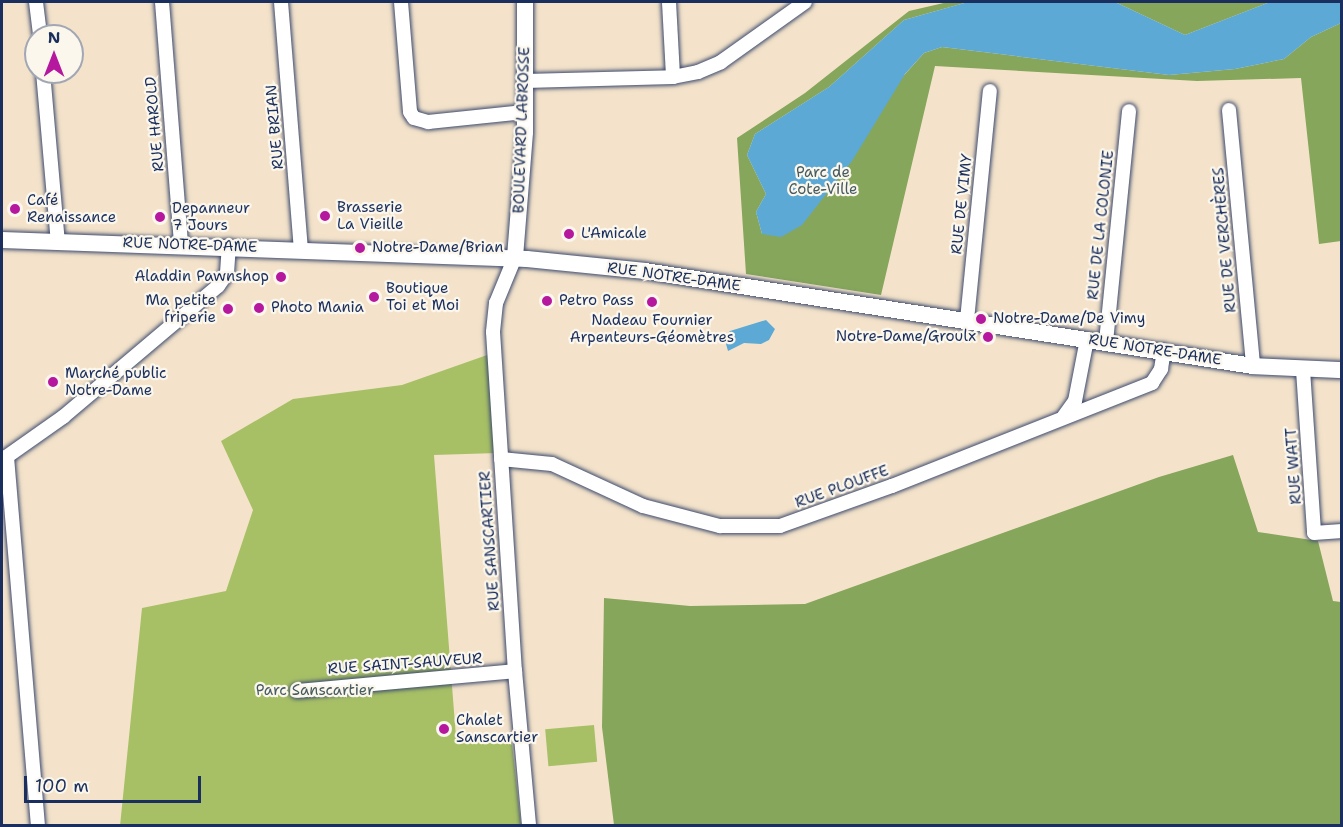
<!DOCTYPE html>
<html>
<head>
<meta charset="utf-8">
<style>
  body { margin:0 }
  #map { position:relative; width:1343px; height:827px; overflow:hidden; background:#f4e3ca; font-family:"Shantell Sans",sans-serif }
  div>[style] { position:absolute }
  .green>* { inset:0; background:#a7c066; transform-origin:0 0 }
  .forest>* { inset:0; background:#85a65b }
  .water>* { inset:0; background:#5da9d6 }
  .roads { filter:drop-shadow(0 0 2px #3c4a6e) drop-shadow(0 0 2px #3c4a6e) }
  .minor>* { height:14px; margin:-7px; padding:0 7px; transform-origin:7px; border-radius:7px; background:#fff }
  .tertiary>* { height:16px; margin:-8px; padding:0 8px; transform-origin:8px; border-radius:8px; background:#fff }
  .dots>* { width:16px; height:16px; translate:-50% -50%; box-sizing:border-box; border:3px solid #fbf7ec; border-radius:50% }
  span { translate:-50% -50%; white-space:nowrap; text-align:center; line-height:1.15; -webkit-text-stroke:4.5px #fbf7ec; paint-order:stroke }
  .street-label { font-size:15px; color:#1b2f5e }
  .park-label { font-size:15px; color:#455a60 }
  .poi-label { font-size:15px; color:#1b2f5e }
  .left { translate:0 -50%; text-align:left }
  .right { translate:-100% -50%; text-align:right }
  .frame { position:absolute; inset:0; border:3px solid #1b2f5e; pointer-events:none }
  .north { position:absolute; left:24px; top:24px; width:60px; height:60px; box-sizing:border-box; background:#fbf7ec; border:2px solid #a1a7b3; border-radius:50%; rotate:0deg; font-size:16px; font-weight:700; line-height:24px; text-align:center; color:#1b2f5e }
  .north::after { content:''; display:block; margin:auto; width:21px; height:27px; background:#b5179e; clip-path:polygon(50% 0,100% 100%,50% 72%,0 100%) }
  .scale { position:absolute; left:24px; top:776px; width:177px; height:27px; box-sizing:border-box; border:3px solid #1b2f5e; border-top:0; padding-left:8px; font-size:18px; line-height:21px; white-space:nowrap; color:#1b2f5e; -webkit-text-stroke:4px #fbf7ec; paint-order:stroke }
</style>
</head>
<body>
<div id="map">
  <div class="green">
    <i style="clip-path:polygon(490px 354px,498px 453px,434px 455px,456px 737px,511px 734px,521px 825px,120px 826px,142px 608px,226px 591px,253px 510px,221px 441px,293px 399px,402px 385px)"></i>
    <i style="left:594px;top:725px;width:37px;height:49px;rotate:85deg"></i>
  </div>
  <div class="forest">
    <i style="clip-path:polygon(948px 2px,968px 2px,904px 20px,829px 87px,755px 134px,747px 155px,766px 194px,756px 212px,762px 234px,924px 53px,942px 47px,1169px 75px,1235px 69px,1284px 59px,1311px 37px,1341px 23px,1341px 241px,1319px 244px,1301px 78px,1197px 81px,935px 66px,881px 295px,746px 274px,737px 138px,805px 93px,909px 11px)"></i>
    <i style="clip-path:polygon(1115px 2px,1270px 2px,1185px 35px)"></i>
    <i style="clip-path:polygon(1233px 455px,1258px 532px,1318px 541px,1333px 601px,1341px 602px,1341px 825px,614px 825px,602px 727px,604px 598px,690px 606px,805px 604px,1159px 477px)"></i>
  </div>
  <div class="water">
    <i style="clip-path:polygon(968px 2px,1115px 2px,1185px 35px,1270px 2px,1341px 2px,1341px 23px,1311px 37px,1284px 59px,1235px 69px,1169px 75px,942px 47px,924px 53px,905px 74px,852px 161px,802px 225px,781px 237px,762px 234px,756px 212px,766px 194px,747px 155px,755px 134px,829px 87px,904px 20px)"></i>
    <i style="clip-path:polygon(766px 320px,775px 329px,769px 340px,761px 344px,744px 343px,728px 351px,724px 337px,730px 331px)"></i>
  </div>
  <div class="roads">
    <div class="minor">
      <i style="left:36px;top:2px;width:34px;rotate:83deg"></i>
      <i style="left:162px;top:2px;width:244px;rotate:85.5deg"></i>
      <i style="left:281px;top:2px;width:248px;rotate:85.4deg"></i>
      <i style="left:401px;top:2px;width:110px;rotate:85.3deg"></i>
      <i style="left:410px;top:112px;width:7px;rotate:56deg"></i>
      <i style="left:414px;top:118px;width:15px;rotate:16deg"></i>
      <i style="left:428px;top:122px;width:97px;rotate:-5.9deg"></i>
      <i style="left:669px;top:2px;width:75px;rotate:86.9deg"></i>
      <i style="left:43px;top:72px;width:171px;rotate:85deg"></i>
      <i style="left:525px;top:81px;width:148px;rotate:-1.5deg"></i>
      <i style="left:673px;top:77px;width:25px;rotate:-11deg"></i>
      <i style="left:698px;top:72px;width:25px;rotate:-23deg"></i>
      <i style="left:721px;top:62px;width:103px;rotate:-35.5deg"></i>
      <i style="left:1229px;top:110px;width:257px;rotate:84.6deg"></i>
      <i style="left:515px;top:257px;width:50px;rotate:112.4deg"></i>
      <i style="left:496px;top:303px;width:29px;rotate:96deg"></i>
      <i style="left:493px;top:332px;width:340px;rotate:86.3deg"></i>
      <i style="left:515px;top:671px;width:156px;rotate:84.8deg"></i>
      <i style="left:967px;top:320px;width:230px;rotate:-84.3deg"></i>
      <i style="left:1106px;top:342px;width:232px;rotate:-84.3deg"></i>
      <i style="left:1303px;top:370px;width:163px;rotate:86.1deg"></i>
      <i style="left:1314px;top:533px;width:28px;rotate:-4deg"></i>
      <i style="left:1064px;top:416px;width:19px;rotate:-54deg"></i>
      <i style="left:1075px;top:401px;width:63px;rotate:-79deg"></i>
      <i style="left:7px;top:457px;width:370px;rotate:85.2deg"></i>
      <i style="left:501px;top:459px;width:51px;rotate:5.6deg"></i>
      <i style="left:552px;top:464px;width:100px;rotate:24.8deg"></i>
      <i style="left:643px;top:506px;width:80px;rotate:14.6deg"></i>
      <i style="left:720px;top:526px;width:60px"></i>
      <i style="left:780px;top:526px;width:119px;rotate:-19.7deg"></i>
      <i style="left:892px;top:486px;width:280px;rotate:-21.6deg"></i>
      <i style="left:1152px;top:383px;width:17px;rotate:-57deg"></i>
      <i style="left:1161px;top:369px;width:19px;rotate:-81deg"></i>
      <i style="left:2px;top:460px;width:75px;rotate:-35.2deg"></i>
      <i style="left:63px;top:417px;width:203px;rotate:-40.2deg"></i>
      <i style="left:218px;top:286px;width:16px;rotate:-55deg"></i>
      <i style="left:227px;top:273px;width:27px;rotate:-86deg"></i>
      <i style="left:297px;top:691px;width:219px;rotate:-5.2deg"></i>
    </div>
    <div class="tertiary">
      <i style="left:2px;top:240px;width:525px;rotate:2.07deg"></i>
      <i style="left:527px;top:259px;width:119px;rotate:5.8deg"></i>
      <i style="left:645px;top:271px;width:615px;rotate:8.88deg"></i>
      <i style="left:1253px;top:366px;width:89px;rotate:2.6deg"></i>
      <i style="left:515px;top:257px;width:125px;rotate:-85.4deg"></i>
      <i style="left:525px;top:132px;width:130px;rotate:-90deg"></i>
    </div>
  </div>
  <div class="dots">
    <i style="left:15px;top:209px;background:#b5179e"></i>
    <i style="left:325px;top:216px;background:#b5179e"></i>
    <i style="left:160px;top:217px;background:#b5179e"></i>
    <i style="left:569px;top:234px;background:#b5179e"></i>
    <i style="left:360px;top:248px;background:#b5179e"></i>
    <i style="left:281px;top:277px;background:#b5179e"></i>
    <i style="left:374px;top:297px;background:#b5179e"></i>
    <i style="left:547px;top:301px;background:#b5179e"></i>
    <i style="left:652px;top:302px;background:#b5179e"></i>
    <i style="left:259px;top:308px;background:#b5179e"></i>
    <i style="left:228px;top:309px;background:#b5179e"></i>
    <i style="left:981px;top:319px;background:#b5179e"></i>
    <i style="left:988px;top:337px;background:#b5179e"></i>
    <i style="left:53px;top:382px;background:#b5179e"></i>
    <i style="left:444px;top:729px;background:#b5179e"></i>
  </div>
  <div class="street-label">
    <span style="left:155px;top:124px;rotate:-95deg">RUE HAROLD</span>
    <span style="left:275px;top:127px;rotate:-95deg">RUE BRIAN</span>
    <span style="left:522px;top:130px;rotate:-88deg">BOULEVARD LABROSSE</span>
    <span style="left:962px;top:204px;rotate:-84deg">RUE DE VIMY</span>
    <span style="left:1101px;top:225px;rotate:-84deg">RUE DE LA COLONIE</span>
    <span style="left:1225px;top:240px;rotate:-95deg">RUE DE VERCHÈRES</span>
    <span style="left:190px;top:245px;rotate:2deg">RUE NOTRE-DAME</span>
    <span style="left:674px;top:277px;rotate:8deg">RUE NOTRE-DAME</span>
    <span style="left:1155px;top:350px;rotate:9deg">RUE NOTRE-DAME</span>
    <span style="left:1294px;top:466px;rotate:-94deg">RUE WATT</span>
    <span style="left:842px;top:487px;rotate:-20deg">RUE PLOUFFE</span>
    <span style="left:490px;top:541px;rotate:-94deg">RUE SANSCARTIER</span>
    <span style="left:405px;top:664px;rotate:-4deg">RUE SAINT-SAUVEUR</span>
  </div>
  <div class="park-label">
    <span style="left:823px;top:181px">Parc de<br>Cote-Ville</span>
    <span style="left:315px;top:691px">Parc Sanscartier</span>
  </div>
  <div class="poi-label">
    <span class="left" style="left:27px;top:209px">Café<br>Renaissance</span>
    <span class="left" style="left:337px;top:216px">Brasserie<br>La Vieille</span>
    <span class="left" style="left:172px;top:217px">Depanneur<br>7 Jours</span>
    <span class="left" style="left:581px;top:234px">L'Amicale</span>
    <span class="left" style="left:372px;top:248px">Notre-Dame/Brian</span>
    <span class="right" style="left:269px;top:277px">Aladdin Pawnshop</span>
    <span class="left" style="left:386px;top:297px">Boutique<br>Toi et Moi</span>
    <span class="right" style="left:216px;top:309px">Ma petite<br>friperie</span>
    <span class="left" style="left:559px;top:301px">Petro Pass</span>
    <span class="left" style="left:271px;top:308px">Photo Mania</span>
    <span class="left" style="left:993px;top:319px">Notre-Dame/De Vimy</span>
    <span style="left:652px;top:329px">Nadeau Fournier<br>Arpenteurs-Géomètres</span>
    <span class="right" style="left:976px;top:337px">Notre-Dame/Groulx</span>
    <span class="left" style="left:65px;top:382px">Marché public<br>Notre-Dame</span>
    <span class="left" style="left:456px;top:729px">Chalet<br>Sanscartier</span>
  </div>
  <div class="frame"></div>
  <div class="north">N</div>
  <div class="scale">100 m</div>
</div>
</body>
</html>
